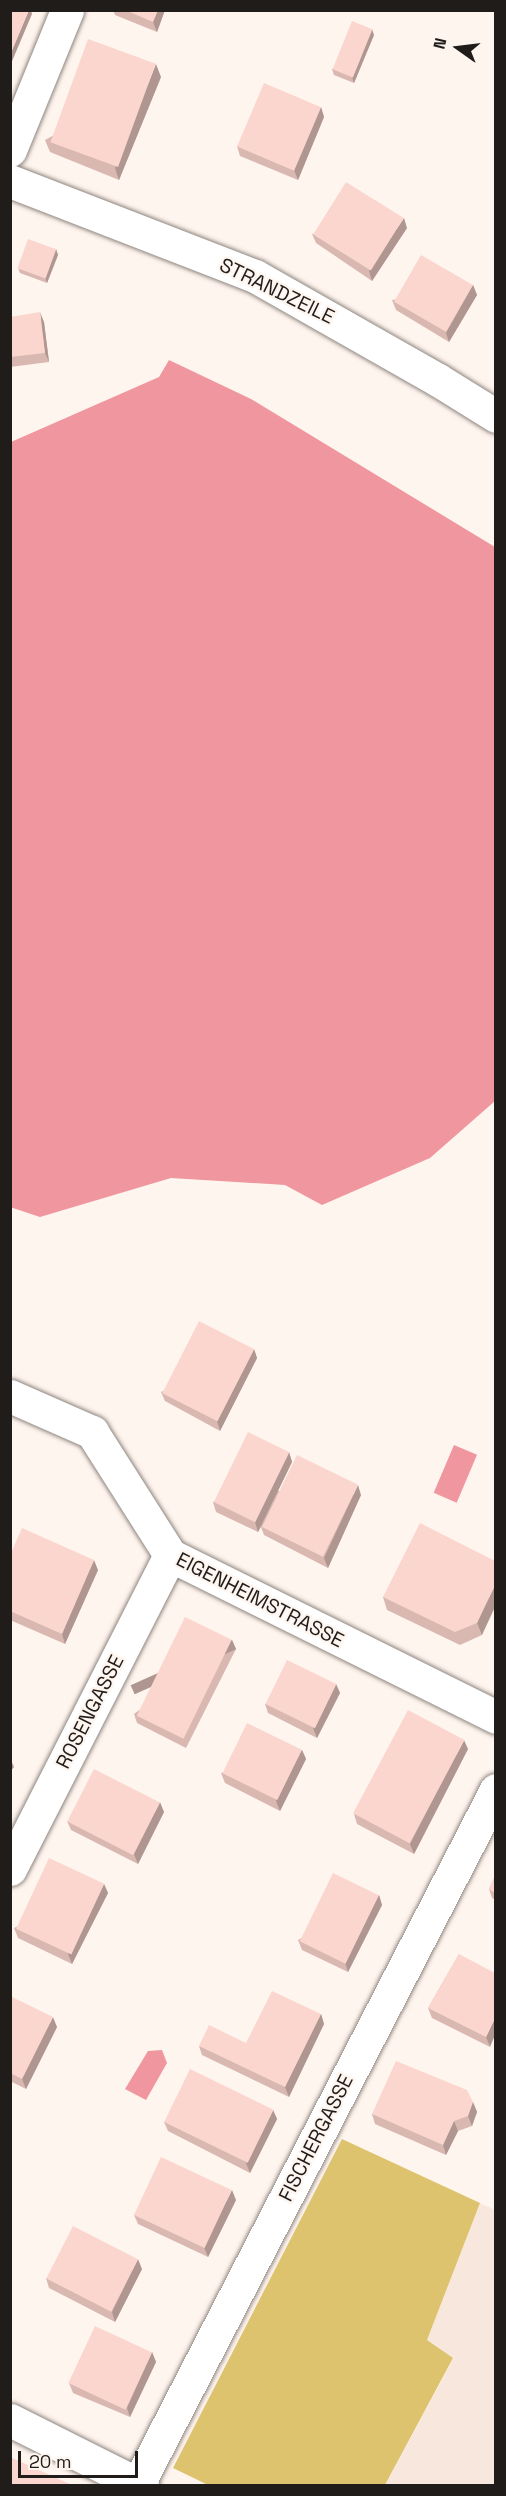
<!DOCTYPE html>
<html>
<head>
<meta charset="utf-8">
<style>
  body { margin:0 }
  #map { position:relative; width:506px; height:2496px; overflow:hidden; background:#fff5ef; font-family:"Space Grotesk",sans-serif }
  div>[style] { position:absolute }
  .built>* { inset:0; background:#f8e7dd }
  .forest>* { inset:0; background:#dec36f }
  .water>* { inset:0; background:#f0969f; transform-origin:0 0 }
  .roads { filter:drop-shadow(0 0 2px #8d857f) drop-shadow(0 0 2px #8d857f) }
  .street>* { height:33px; margin:-16.5px; padding:0 16.5px; transform-origin:16.5px; border-radius:16.5px; background:#fff }
  .wall>* { inset:0; background:#d8b8b1 }
  .shaded-wall>* { inset:0; background:#b09690; transform-origin:0 0 }
  .building>* { inset:0; background:#fbd6ce; transform-origin:0 0 }
  span { translate:-50% -50%; white-space:nowrap; text-align:center; line-height:1.15; -webkit-text-stroke:4.5px #fff5ef; paint-order:stroke }
  .street-label { font-size:20px; color:#1f1c1a }
  .frame { position:absolute; inset:0; border:12px solid #1f1c1a; pointer-events:none }
  .north { position:absolute; left:428px; top:18px; width:60px; height:60px; -webkit-text-stroke:4px #fff5ef; paint-order:stroke; rotate:284deg; font-size:16px; font-weight:700; line-height:24px; text-align:center; color:#1f1c1a }
  .north::after { content:''; display:block; margin:auto; width:21px; height:27px; background:#1f1c1a; clip-path:polygon(50% 0,100% 100%,50% 72%,0 100%) }
  .scale { position:absolute; left:18px; top:2451px; width:120px; height:27px; box-sizing:border-box; border:3px solid #1f1c1a; border-top:0; padding-left:8px; font-size:18px; line-height:21px; white-space:nowrap; color:#1f1c1a; -webkit-text-stroke:4px #fff5ef; paint-order:stroke }
</style>
</head>
<body>
<div id="map">
  <div class="built">
    <i style="clip-path:polygon(480px 2203px,495px 2210px,495px 2485px,385px 2486px,453px 2359px,427px 2340px)"></i>
  </div>
  <div class="forest">
    <i style="clip-path:polygon(342px 2139px,480px 2203px,427px 2340px,453px 2358px,385px 2485px,208px 2485px,173px 2468px)"></i>
  </div>
  <div class="water">
    <i style="clip-path:polygon(169px 360px,251px 399px,495px 547px,495px 1101px,430px 1158px,322px 1205px,285px 1185px,171px 1178px,40px 1217px,10px 1207px,11px 442px,159px 377px)"></i>
    <i style="left:454px;top:1445px;width:25px;height:52px;rotate:23deg"></i>
    <i style="clip-path:polygon(162px 2050px,167px 2063px,146px 2100px,125px 2089px,148px 2051px)"></i>
  </div>
  <div class="roads">
    <div class="street">
      <i style="left:10px;top:150px;width:151px;rotate:-67.8deg"></i>
      <i style="left:10px;top:181px;width:263px;rotate:21.2deg"></i>
      <i style="left:255px;top:276px;width:210px;rotate:29.6deg"></i>
      <i style="left:438px;top:380px;width:68px;rotate:31.8deg"></i>
      <i style="left:10px;top:1396px;width:90px;rotate:23.7deg"></i>
      <i style="left:92px;top:1432px;width:146px;rotate:57.6deg"></i>
      <i style="left:170px;top:1555px;width:364px;rotate:26.4deg"></i>
      <i style="left:10px;top:1869px;width:352px;rotate:-63deg"></i>
      <i style="left:10px;top:2420px;width:148px;rotate:26.6deg"></i>
      <i style="left:137px;top:2486px;width:783px;rotate:-62.72deg"></i>
    </div>
  </div>
  <div class="wall">
    <i style="clip-path:polygon(113px 10px,165px 10px,157px 32px,115px 15px)"></i>
    <i style="clip-path:polygon(374px 35px,354px 83px,334px 75px,332px 69px)"></i>
    <i style="clip-path:polygon(161px 77px,119px 180px,50px 152px,45px 140px)"></i>
    <i style="clip-path:polygon(321px 107px,324px 117px,298px 180px,240px 156px,237px 146px)"></i>
    <i style="clip-path:polygon(407px 228px,372px 281px,316px 243px,312px 234px)"></i>
    <i style="clip-path:polygon(56px 249px,58px 255px,47px 283px,20px 273px,18px 268px)"></i>
    <i style="clip-path:polygon(473px 285px,477px 295px,449px 342px,396px 310px,392px 300px)"></i>
    <i style="clip-path:polygon(10px 317px,44px 322px,49px 362px,10px 367px)"></i>
    <i style="clip-path:polygon(254px 1349px,257px 1358px,220px 1431px,165px 1401px,161px 1392px)"></i>
    <i style="clip-path:polygon(289px 1452px,292px 1462px,278px 1491px,361px 1495px,328px 1568px,264px 1535px,261px 1527px,258px 1532px,216px 1512px,213px 1502px)"></i>
    <i style="clip-path:polygon(10px 1555px,98px 1570px,65px 1644px,10px 1620px)"></i>
    <i style="clip-path:polygon(495px 1561px,482px 1635px,460px 1645px,387px 1610px,383px 1597px)"></i>
    <i style="clip-path:polygon(232px 1640px,236px 1649px,186px 1748px,137px 1723px,134px 1714px)"></i>
    <i style="clip-path:polygon(336px 1684px,340px 1693px,317px 1738px,268px 1713px,265px 1704px)"></i>
    <i style="clip-path:polygon(468px 1749px,414px 1854px,357px 1824px,354px 1814px)"></i>
    <i style="clip-path:polygon(302px 1750px,306px 1759px,280px 1811px,225px 1783px,221px 1773px)"></i>
    <i style="clip-path:polygon(164px 1812px,138px 1864px,71px 1830px,67px 1821px)"></i>
    <i style="clip-path:polygon(495px 1876px,495px 1900px,492px 1898px,489px 1889px)"></i>
    <i style="clip-path:polygon(104px 1884px,108px 1893px,72px 1964px,18px 1938px,14px 1928px)"></i>
    <i style="clip-path:polygon(379px 1895px,382px 1905px,348px 1972px,302px 1950px,298px 1940px)"></i>
    <i style="clip-path:polygon(459px 1954px,490px 2047px,432px 2018px,428px 2008px)"></i>
    <i style="clip-path:polygon(10px 1996px,57px 2027px,26px 2089px,10px 2081px)"></i>
    <i style="clip-path:polygon(321px 2014px,324px 2024px,289px 2097px,202px 2055px,199px 2046px,246px 2043px)"></i>
    <i style="clip-path:polygon(473px 2102px,477px 2112px,472px 2126px,458px 2131px,446px 2155px,375px 2124px,372px 2114px)"></i>
    <i style="clip-path:polygon(273px 2110px,277px 2119px,250px 2173px,168px 2131px,164px 2122px)"></i>
    <i style="clip-path:polygon(236px 2200px,208px 2257px,138px 2224px,134px 2215px)"></i>
    <i style="clip-path:polygon(142px 2269px,115px 2322px,49px 2288px,46px 2278px)"></i>
    <i style="clip-path:polygon(152px 2352px,156px 2362px,130px 2417px,73px 2393px,69px 2383px)"></i>
  </div>
  <div class="shaded-wall">
    <i style="clip-path:polygon(29px 10px,31px 10px,32px 14px,10px 66px,10px 55px)"></i>
    <i style="clip-path:polygon(158px 10px,165px 10px,157px 32px,153px 22px)"></i>
    <i style="clip-path:polygon(372px 29px,374px 35px,354px 83px,352px 77px)"></i>
    <i style="clip-path:polygon(156px 64px,161px 77px,119px 180px,115px 168px)"></i>
    <i style="clip-path:polygon(321px 107px,324px 117px,298px 180px,294px 170px)"></i>
    <i style="clip-path:polygon(404px 218px,407px 228px,372px 281px,369px 271px)"></i>
    <i style="clip-path:polygon(56px 249px,58px 255px,47px 283px,45px 277px)"></i>
    <i style="clip-path:polygon(473px 285px,477px 295px,449px 342px,446px 333px)"></i>
    <i style="clip-path:polygon(40px 312px,44px 322px,49px 362px,45px 353px)"></i>
    <i style="clip-path:polygon(254px 1349px,257px 1358px,220px 1431px,217px 1421px)"></i>
    <i style="clip-path:polygon(289px 1452px,292px 1462px,258px 1532px,255px 1522px)"></i>
    <i style="clip-path:polygon(358px 1485px,361px 1495px,328px 1568px,324px 1558px)"></i>
    <i style="clip-path:polygon(94px 1560px,98px 1570px,65px 1644px,62px 1634px)"></i>
    <i style="clip-path:polygon(495px 1585px,495px 1607px,482px 1635px,477px 1623px)"></i>
    <i style="left:232px;top:1640px;width:10px;height:111px;rotate:66deg"></i>
    <i style="clip-path:polygon(336px 1684px,340px 1693px,317px 1738px,313px 1728px)"></i>
    <i style="clip-path:polygon(464px 1740px,468px 1749px,414px 1854px,410px 1844px)"></i>
    <i style="clip-path:polygon(302px 1750px,306px 1759px,280px 1811px,276px 1801px)"></i>
    <i style="clip-path:polygon(10px 1758px,14px 1767px,10px 1772px)"></i>
    <i style="clip-path:polygon(160px 1802px,164px 1812px,138px 1864px,134px 1854px)"></i>
    <i style="clip-path:polygon(104px 1884px,108px 1893px,72px 1964px,68px 1954px)"></i>
    <i style="clip-path:polygon(379px 1895px,382px 1905px,348px 1972px,345px 1962px)"></i>
    <i style="clip-path:polygon(321px 2014px,324px 2024px,289px 2097px,285px 2087px)"></i>
    <i style="clip-path:polygon(53px 2017px,57px 2027px,26px 2089px,22px 2079px)"></i>
    <i style="clip-path:polygon(495px 2018px,495px 2035px,490px 2047px,486px 2037px)"></i>
    <i style="clip-path:polygon(473px 2102px,477px 2112px,472px 2126px,468px 2116px)"></i>
    <i style="clip-path:polygon(273px 2110px,277px 2119px,250px 2173px,246px 2163px)"></i>
    <i style="clip-path:polygon(454px 2121px,458px 2131px,446px 2155px,443px 2145px)"></i>
    <i style="clip-path:polygon(232px 2190px,236px 2200px,208px 2257px,204px 2247px)"></i>
    <i style="clip-path:polygon(138px 2259px,142px 2269px,115px 2322px,112px 2312px)"></i>
    <i style="clip-path:polygon(152px 2352px,156px 2362px,130px 2417px,127px 2408px)"></i>
  </div>
  <div class="building">
    <i style="clip-path:polygon(10px 10px,29px 10px,10px 55px)"></i>
    <i style="clip-path:polygon(125px 10px,158px 10px,153px 22px)"></i>
    <i style="left:352px;top:21px;width:22px;height:52px;rotate:22deg"></i>
    <i style="left:88px;top:39px;width:72px;height:110px;rotate:20deg"></i>
    <i style="left:264px;top:83px;width:62px;height:69px;rotate:23deg"></i>
    <i style="left:346px;top:182px;width:68px;height:62px;rotate:32deg"></i>
    <i style="left:28px;top:239px;width:30px;height:31px;rotate:20deg"></i>
    <i style="left:421px;top:255px;width:60px;height:54px;rotate:30deg"></i>
    <i style="clip-path:polygon(40px 312px,45px 353px,10px 357px,10px 317px)"></i>
    <i style="left:199px;top:1321px;width:62px;height:81px;rotate:27deg"></i>
    <i style="left:248px;top:1432px;width:46px;height:78px;rotate:26deg"></i>
    <i style="left:297px;top:1455px;width:68px;height:80px;rotate:26deg"></i>
    <i style="clip-path:polygon(420px 1523px,495px 1561px,495px 1585px,477px 1623px,455px 1632px,383px 1597px)"></i>
    <i style="clip-path:polygon(22px 1528px,94px 1560px,62px 1634px,10px 1611px,10px 1555px)"></i>
    <i style="left:185px;top:1617px;width:52px;height:110px;rotate:26deg"></i>
    <i style="left:287px;top:1660px;width:55px;height:49px;rotate:26deg"></i>
    <i style="left:408px;top:1710px;width:64px;height:117px;rotate:28deg"></i>
    <i style="left:247px;top:1723px;width:61px;height:56px;rotate:26deg"></i>
    <i style="left:94px;top:1769px;width:74px;height:59px;rotate:27deg"></i>
    <i style="left:49px;top:1858px;width:61px;height:78px;rotate:25deg"></i>
    <i style="left:333px;top:1873px;width:51px;height:76px;rotate:26deg"></i>
    <i style="clip-path:polygon(495px 1876px,495px 1893px,489px 1889px)"></i>
    <i style="clip-path:polygon(459px 1954px,495px 1973px,495px 2018px,486px 2037px,428px 2008px)"></i>
    <i style="clip-path:polygon(272px 1991px,321px 2014px,285px 2087px,199px 2046px,209px 2025px,246px 2043px)"></i>
    <i style="clip-path:polygon(10px 1996px,53px 2017px,22px 2079px,10px 2073px)"></i>
    <i style="clip-path:polygon(396px 2061px,467px 2090px,473px 2102px,468px 2116px,454px 2121px,443px 2145px,372px 2114px)"></i>
    <i style="left:190px;top:2069px;width:93px;height:59px;rotate:26deg"></i>
    <i style="left:161px;top:2157px;width:78px;height:64px;rotate:25deg"></i>
    <i style="left:73px;top:2226px;width:73px;height:59px;rotate:27deg"></i>
    <i style="left:95px;top:2326px;width:63px;height:63px;rotate:25deg"></i>
    <i style="clip-path:polygon(10px 2457px,70px 2484px,70px 2486px,10px 2486px)"></i>
  </div>
  <div class="street-label">
    <span style="left:277px;top:291px;rotate:26deg">STRANDZEILE</span>
    <span style="left:260px;top:1600px;rotate:27deg">EIGENHEIMSTRASSE</span>
    <span style="left:90px;top:1712px;rotate:-63deg">ROSENGASSE</span>
    <span style="left:316px;top:2138px;rotate:-63deg">FISCHERGASSE</span>
  </div>
  <div class="frame"></div>
  <div class="north">N</div>
  <div class="scale">20 m</div>
</div>
</body>
</html>
